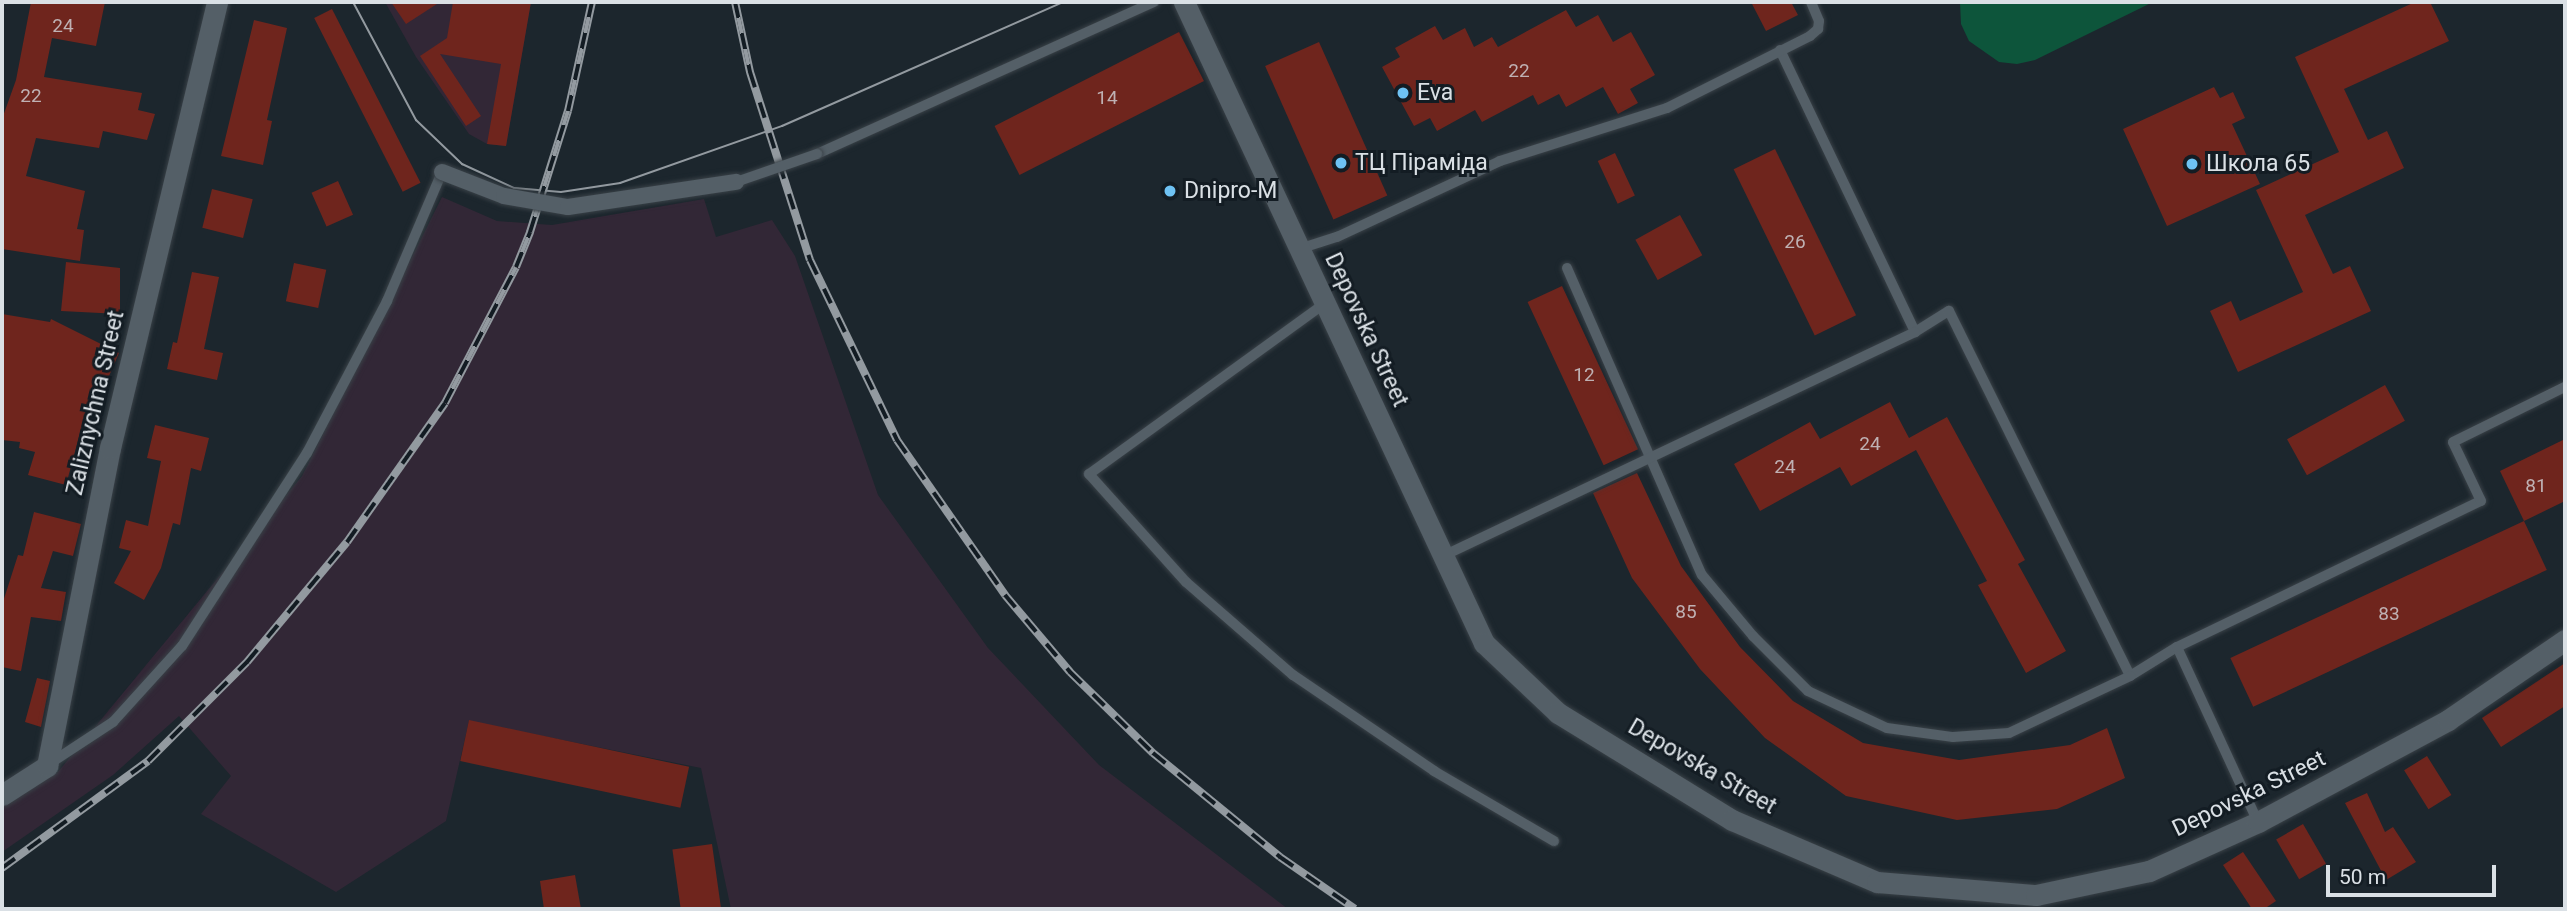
<!DOCTYPE html>
<html>
<head>
<meta charset="utf-8">
<style>
  body { margin:0 }
  #map { position:relative; width:2567px; height:911px; overflow:hidden; background:#1c262d; font-family:Roboto,sans-serif }
  div>[style] { position:absolute }
  .commercial>* { inset:0; background:#322736 }
  .green>* { inset:0; background:#0d553b }
  .building>* { inset:0; background:#6f251d; transform-origin:0 0 }
  .roads { filter:drop-shadow(0 0 2px #394147) drop-shadow(0 0 2px #394147) }
  .service>* { height:10px; margin:-5px; padding:0 5px; transform-origin:5px; border-radius:5px; background:#545f67 }
  .minor>* { height:21px; margin:-10.5px; padding:0 10.5px; transform-origin:10.5px; border-radius:10.5px; background:#545f67 }
  .tram>* { height:2px; margin:-1px; padding:0 1px; transform-origin:1px; border-radius:1px; background:#939aa0 }
  .rail>* { height:8px; margin-top:-4px; transform-origin:0; background:repeating-linear-gradient(90deg,#131c23 0 16px,#939aa0 0 32px); box-sizing:border-box; border-block:2px solid #939aa0 }
  .bridges { filter:drop-shadow(0 0 2px #394147) drop-shadow(0 0 2px #394147) }
  .service-bridge>* { height:10px; margin:-5px; padding:0 5px; transform-origin:5px; border-radius:5px; background:#545f67 }
  .pedestrian-bridge>* { height:16px; margin:-8px; padding:0 8px; transform-origin:8px; border-radius:8px; background:#545f67 }
  .dots>* { width:19px; height:19px; translate:-50% -50%; box-sizing:border-box; border:4px solid #131c23; border-radius:50% }
  span { translate:-50% -50%; white-space:nowrap; text-align:center; line-height:1.15; -webkit-text-stroke:6px #131c23; paint-order:stroke }
  .number-label { font-size:19px; color:#bfb1b3 }
  .number-label span { -webkit-text-stroke-width:0 }
  .poi-label { font-size:23px; color:#dae0e5 }
  .left { translate:0 -50%; text-align:left }
  .street-label { font-size:23px; color:#dae0e5 }
  .frame { position:absolute; inset:0; border:4px solid #dae0e5; pointer-events:none }
  .scale { position:absolute; left:2326px; top:865px; width:170px; height:32px; box-sizing:border-box; border:4px solid #dae0e5; border-top:0; padding-left:9px; font-size:21px; line-height:24px; white-space:nowrap; color:#dae0e5; -webkit-text-stroke:5px #131c23; paint-order:stroke }
</style>
</head>
<body>
<div id="map">
  <div class="commercial">
    <i style="clip-path:polygon(385px 2px,531px 2px,506px 146px,487px 144px,469px 134px,416px 57px)"></i>
    <i style="clip-path:polygon(442px 197px,497px 221px,552px 225px,704px 199px,716px 237px,772px 220px,795px 256px,878px 495px,988px 648px,1099px 765px,1288px 909px,731px 909px,701px 768px,469px 721px,446px 821px,336px 892px,201px 814px,231px 776px,179px 716px,113px 775px,2px 852px,2px 805px,57px 773px,302px 476px)"></i>
  </div>
  <div class="green">
    <i style="clip-path:polygon(1960px 2px,2153px 2px,2035px 60px,2017px 64px,1999px 62px,1969px 41px,1961px 24px)"></i>
  </div>
  <div class="building">
    <i style="clip-path:polygon(31px 2px,105px 2px,96px 46px,52px 38px,44px 77px,142px 93px,138px 110px,155px 114px,147px 140px,103px 131px,99px 148px,36px 138px,26px 176px,85px 191px,77px 229px,84px 230px,80px 261px,2px 249px,2px 119px,16px 80px)"></i>
    <i style="clip-path:polygon(391px 2px,440px 2px,406px 24px)"></i>
    <i style="clip-path:polygon(453px 2px,531px 2px,506px 146px,487px 144px,501px 64px,440px 54px,481px 116px,466px 126px,420px 56px,447px 38px)"></i>
    <i style="clip-path:polygon(1751px 2px,1791px 2px,1798px 15px,1766px 31px)"></i>
    <i style="clip-path:polygon(2415px 2px,2430px 2px,2449px 41px,2344px 89px,2368px 140px,2387px 131px,2404px 168px,2305px 215px,2333px 274px,2350px 266px,2371px 311px,2238px 372px,2210px 311px,2231px 301px,2240px 321px,2303px 292px,2256px 190px,2339px 152px,2295px 57px)"></i>
    <i style="left:332px;top:9px;width:195px;height:20px;rotate:63deg"></i>
    <i style="clip-path:polygon(1566px 10px,1576px 27px,1598px 15px,1613px 42px,1631px 32px,1655px 75px,1630px 89px,1638px 103px,1618px 114px,1603px 87px,1566px 107px,1559px 94px,1538px 105px,1533px 95px,1482px 122px,1475px 110px,1437px 131px,1430px 118px,1414px 126px,1382px 67px,1400px 57px,1395px 48px,1435px 26px,1443px 40px,1465px 28px,1474px 47px,1492px 37px,1498px 47px)"></i>
    <i style="clip-path:polygon(254px 20px,287px 28px,267px 120px,272px 121px,263px 165px,221px 156px)"></i>
    <i style="left:1179px;top:32px;width:55px;height:207px;rotate:63deg"></i>
    <i style="left:1319px;top:42px;width:168px;height:59px;rotate:66deg"></i>
    <i style="clip-path:polygon(2214px 87px,2220px 98px,2233px 92px,2245px 118px,2232px 124px,2260px 184px,2167px 226px,2123px 129px)"></i>
    <i style="left:1775px;top:149px;width:185px;height:46px;rotate:64deg"></i>
    <i style="left:1615px;top:153px;width:47px;height:19px;rotate:65deg"></i>
    <i style="left:338px;top:181px;width:37px;height:29px;rotate:66deg"></i>
    <i style="left:212px;top:189px;width:42px;height:40px;rotate:14deg"></i>
    <i style="left:1680px;top:215px;width:46px;height:51px;rotate:61deg"></i>
    <i style="clip-path:polygon(66px 262px,120px 268px,120px 314px,61px 311px)"></i>
    <i style="left:294px;top:263px;width:33px;height:39px;rotate:12deg"></i>
    <i style="clip-path:polygon(192px 272px,219px 277px,204px 349px,223px 353px,217px 380px,167px 369px,173px 342px,177px 343px)"></i>
    <i style="left:1562px;top:286px;width:180px;height:38px;rotate:65deg"></i>
    <i style="clip-path:polygon(2px 314px,50px 322px,51px 319px,119px 353px,106px 383px,95px 377px,66px 485px,28px 475px,35px 452px,19px 448px,20px 442px,2px 440px)"></i>
    <i style="left:2385px;top:385px;width:41px;height:112px;rotate:61deg"></i>
    <i style="clip-path:polygon(1890px 402px,1909px 438px,1947px 417px,2025px 560px,2018px 564px,2066px 651px,2026px 673px,1978px 585px,1987px 581px,1916px 450px,1851px 486px,1840px 467px,1760px 511px,1734px 464px,1810px 422px,1820px 439px)"></i>
    <i style="clip-path:polygon(155px 425px,209px 438px,201px 471px,191px 468px,180px 525px,173px 523px,161px 568px,144px 600px,114px 583px,131px 551px,119px 548px,126px 520px,148px 526px,161px 461px,147px 458px)"></i>
    <i style="clip-path:polygon(2565px 439px,2565px 501px,2524px 521px,2500px 471px)"></i>
    <i style="clip-path:polygon(1637px 473px,1681px 566px,1740px 647px,1793px 701px,1863px 743px,1959px 760px,2070px 745px,2107px 728px,2125px 778px,2057px 809px,1957px 820px,1846px 796px,1765px 738px,1700px 669px,1632px 578px,1593px 493px)"></i>
    <i style="clip-path:polygon(34px 512px,81px 524px,73px 556px,53px 551px,41px 588px,66px 592px,61px 621px,31px 617px,21px 671px,2px 667px,2px 605px,18px 555px,23px 556px)"></i>
    <i style="left:2524px;top:521px;width:54px;height:324px;rotate:65deg"></i>
    <i style="clip-path:polygon(2565px 663px,2565px 706px,2501px 747px,2482px 718px)"></i>
    <i style="clip-path:polygon(37px 678px,50px 681px,41px 727px,25px 722px)"></i>
    <i style="left:469px;top:720px;width:225px;height:42px;rotate:12deg"></i>
    <i style="left:2427px;top:756px;width:46px;height:27px;rotate:58deg"></i>
    <i style="clip-path:polygon(2367px 793px,2385px 832px,2393px 827px,2416px 862px,2386px 880px,2345px 803px)"></i>
    <i style="left:2303px;top:824px;width:46px;height:31px;rotate:60deg"></i>
    <i style="left:712px;top:844px;width:66px;height:40px;rotate:82deg"></i>
    <i style="clip-path:polygon(2243px 852px,2276px 901px,2264px 909px,2252px 909px,2223px 865px)"></i>
    <i style="clip-path:polygon(575px 875px,581px 909px,544px 909px,540px 881px)"></i>
  </div>
  <div class="roads">
    <div class="service">
      <i style="left:1780px;top:50px;width:313px;rotate:64.4deg"></i>
      <i style="left:1915px;top:332px;width:40px;rotate:-32deg"></i>
      <i style="left:1949px;top:311px;width:407px;rotate:63.6deg"></i>
      <i style="left:2130px;top:676px;width:55px;rotate:-31.7deg"></i>
      <i style="left:2177px;top:647px;width:193px;rotate:65.2deg"></i>
      <i style="left:817px;top:154px;width:370px;rotate:-24.3deg"></i>
      <i style="left:1299px;top:249px;width:40px;rotate:-18deg"></i>
      <i style="left:1337px;top:237px;width:180px;rotate:-25deg"></i>
      <i style="left:1500px;top:161px;width:175px;rotate:-17.6deg"></i>
      <i style="left:1667px;top:108px;width:160px;rotate:-26.7deg"></i>
      <i style="left:1810px;top:36px;width:11px;rotate:-41deg"></i>
      <i style="left:1818px;top:29px;width:8px;rotate:-83deg"></i>
      <i style="left:1819px;top:21px;width:21px;rotate:-113deg"></i>
      <i style="left:1567px;top:268px;width:335px;rotate:66.3deg"></i>
      <i style="left:1702px;top:575px;width:80px;rotate:50.1deg"></i>
      <i style="left:1753px;top:636px;width:78px;rotate:45deg"></i>
      <i style="left:1808px;top:691px;width:87px;rotate:25.1deg"></i>
      <i style="left:1887px;top:728px;width:67px;rotate:7.8deg"></i>
      <i style="left:1953px;top:737px;width:56px;rotate:-4.1deg"></i>
      <i style="left:2009px;top:733px;width:134px;rotate:-25.2deg"></i>
      <i style="left:1324px;top:304px;width:290px;rotate:144.1deg"></i>
      <i style="left:1089px;top:474px;width:145px;rotate:48.1deg"></i>
      <i style="left:1186px;top:582px;width:142px;rotate:41deg"></i>
      <i style="left:1293px;top:675px;width:171px;rotate:34.2deg"></i>
      <i style="left:1434px;top:771px;width:139px;rotate:30.3deg"></i>
      <i style="left:1443px;top:556px;width:522px;rotate:-25.39deg"></i>
      <i style="left:2177px;top:647px;width:337px;rotate:-25.7deg"></i>
      <i style="left:2481px;top:501px;width:65px;rotate:-115.4deg"></i>
      <i style="left:2453px;top:442px;width:125px;rotate:-26.2deg"></i>
      <i style="left:49px;top:764px;width:77px;rotate:-33.3deg"></i>
      <i style="left:113px;top:722px;width:103px;rotate:-47.8deg"></i>
      <i style="left:182px;top:646px;width:230px;rotate:-57.1deg"></i>
      <i style="left:307px;top:453px;width:172px;rotate:-62.2deg"></i>
      <i style="left:387px;top:301px;width:140px;rotate:-66.9deg"></i>
    </div>
    <div class="minor">
      <i style="left:1184px;top:2px;width:708px;rotate:64.92deg"></i>
      <i style="left:1484px;top:643px;width:102px;rotate:43.4deg"></i>
      <i style="left:1558px;top:713px;width:204px;rotate:31.6deg"></i>
      <i style="left:1732px;top:820px;width:158px;rotate:23.2deg"></i>
      <i style="left:1877px;top:882px;width:160px;rotate:4.7deg"></i>
      <i style="left:2036px;top:895px;width:116px;rotate:-12deg"></i>
      <i style="left:2149px;top:871px;width:120px;rotate:-24.2deg"></i>
      <i style="left:2258px;top:822px;width:216px;rotate:-28.2deg"></i>
      <i style="left:2448px;top:720px;width:142px;rotate:-34.4deg"></i>
      <i style="left:2px;top:795px;width:54px;rotate:-32.8deg"></i>
      <i style="left:47px;top:766px;width:324px;rotate:-78.8deg"></i>
      <i style="left:110px;top:448px;width:459px;rotate:-76.5deg"></i>
    </div>
  </div>
  <div class="tram">
    <i style="left:353px;top:2px;width:134px;rotate:61.9deg"></i>
    <i style="left:416px;top:120px;width:64px;rotate:43.7deg"></i>
    <i style="left:462px;top:164px;width:57px;rotate:24.8deg"></i>
    <i style="left:514px;top:188px;width:47px;rotate:4.9deg"></i>
    <i style="left:561px;top:192px;width:60px;rotate:-8.7deg"></i>
    <i style="left:620px;top:183px;width:172px;rotate:-19.4deg"></i>
    <i style="left:782px;top:126px;width:307px;rotate:-23.8deg"></i>
  </div>
  <div class="rail">
    <i style="left:735px;top:2px;width:72px;rotate:77.9deg"></i>
    <i style="left:750px;top:72px;width:197px;rotate:72.3deg"></i>
    <i style="left:810px;top:260px;width:200px;rotate:64.2deg"></i>
    <i style="left:897px;top:440px;width:189px;rotate:55.1deg"></i>
    <i style="left:1005px;top:595px;width:101px;rotate:49.8deg"></i>
    <i style="left:1070px;top:672px;width:116px;rotate:44.3deg"></i>
    <i style="left:1153px;top:753px;width:164px;rotate:39.3deg"></i>
    <i style="left:1280px;top:857px;width:91px;rotate:34.7deg"></i>
    <i style="left:2px;top:868px;width:181px;rotate:-36.2deg"></i>
    <i style="left:148px;top:761px;width:140px;rotate:-45deg"></i>
    <i style="left:247px;top:662px;width:156px;rotate:-50.2deg"></i>
    <i style="left:347px;top:542px;width:170px;rotate:-54.8deg"></i>
    <i style="left:445px;top:403px;width:153px;rotate:-62.4deg"></i>
    <i style="left:516px;top:267px;width:38px;rotate:-68deg"></i>
    <i style="left:530px;top:232px;width:127px;rotate:-72.6deg"></i>
    <i style="left:568px;top:111px;width:112px;rotate:-77.6deg"></i>
  </div>
  <div class="bridges">
    <div class="service-bridge">
      <i style="left:736px;top:182px;width:86px;rotate:-19.1deg"></i>
    </div>
    <div class="pedestrian-bridge">
      <i style="left:442px;top:172px;width:66px;rotate:21.2deg"></i>
      <i style="left:504px;top:196px;width:65px;rotate:9.8deg"></i>
      <i style="left:568px;top:207px;width:170px;rotate:-8.5deg"></i>
    </div>
  </div>
  <div class="dots">
    <i style="left:1403px;top:93px;background:#6ec2f3"></i>
    <i style="left:1341px;top:163px;background:#6ec2f3"></i>
    <i style="left:2192px;top:164px;background:#6ec2f3"></i>
    <i style="left:1170px;top:191px;background:#6ec2f3"></i>
  </div>
  <div class="number-label">
    <span style="left:63px;top:26px">24</span>
    <span style="left:1519px;top:71px">22</span>
    <span style="left:31px;top:96px">22</span>
    <span style="left:1107px;top:98px">14</span>
    <span style="left:1795px;top:242px">26</span>
    <span style="left:1584px;top:375px">12</span>
    <span style="left:1870px;top:444px">24</span>
    <span style="left:1785px;top:467px">24</span>
    <span style="left:2536px;top:486px">81</span>
    <span style="left:1686px;top:612px">85</span>
    <span style="left:2389px;top:614px">83</span>
  </div>
  <div class="poi-label">
    <span class="left" style="left:1417px;top:93px">Eva</span>
    <span class="left" style="left:1355px;top:163px">ТЦ Піраміда</span>
    <span class="left" style="left:2206px;top:164px">Школа 65</span>
    <span class="left" style="left:1184px;top:191px">Dnipro-M</span>
  </div>
  <div class="street-label">
    <span style="left:1366px;top:330px;rotate:65deg">Depovska Street</span>
    <span style="left:96px;top:403px;rotate:-77deg">Zaliznychna Street</span>
    <span style="left:1702px;top:767px;rotate:30deg">Depovska Street</span>
    <span style="left:2249px;top:794px;rotate:-26deg">Depovska Street</span>
  </div>
  <div class="frame"></div>
  <div class="scale">50 m</div>
</div>
</body>
</html>
